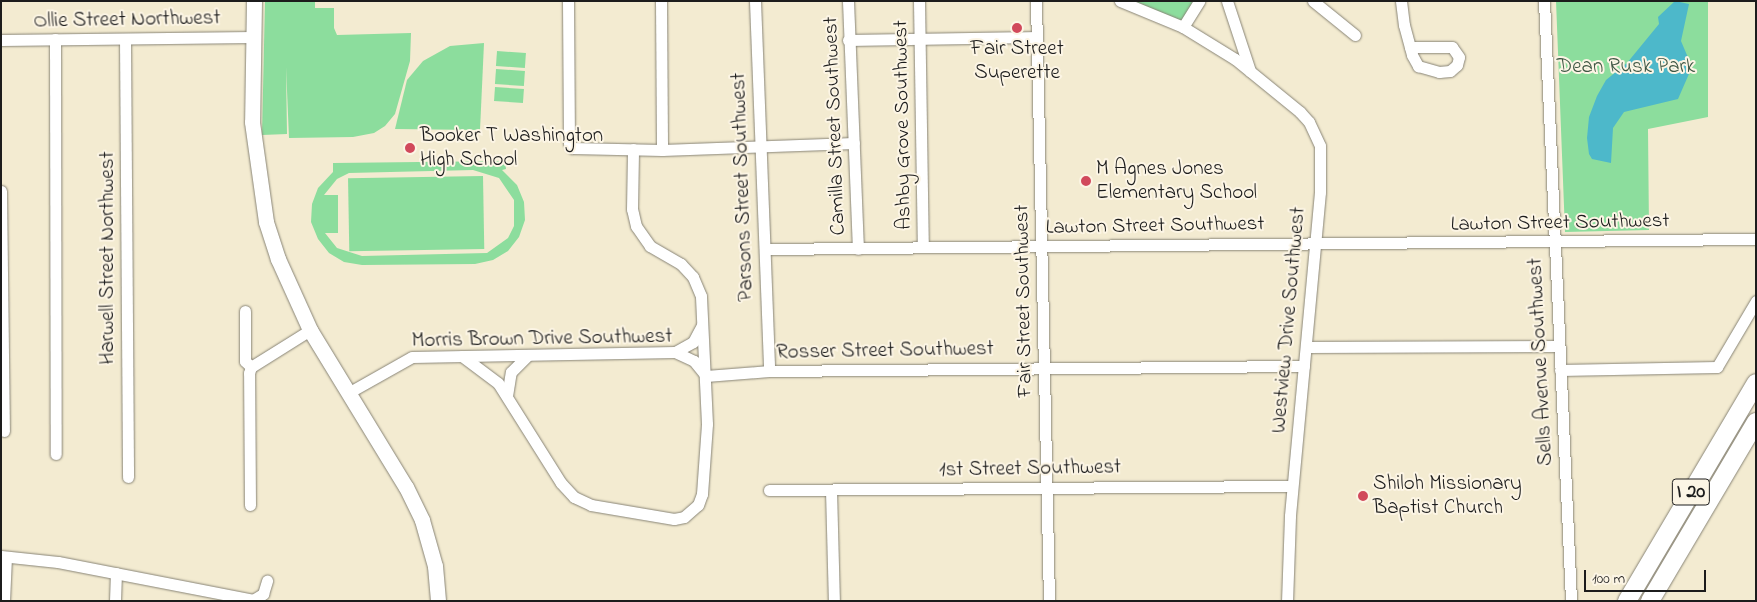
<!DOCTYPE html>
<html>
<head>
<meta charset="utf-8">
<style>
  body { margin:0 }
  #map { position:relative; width:1757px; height:602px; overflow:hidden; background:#f3ebd1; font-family:"Indie Flower",sans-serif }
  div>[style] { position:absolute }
  .green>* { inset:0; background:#8cdd9d; transform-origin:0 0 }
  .water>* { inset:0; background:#4db8ca }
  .roads { filter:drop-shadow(0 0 1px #888476) drop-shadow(0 0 1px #888476) }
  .minor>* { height:11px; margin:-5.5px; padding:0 5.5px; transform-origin:5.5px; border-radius:5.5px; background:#fff }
  .major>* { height:15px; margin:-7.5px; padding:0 7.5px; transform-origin:7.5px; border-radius:7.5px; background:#fff }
  .highway>* { height:18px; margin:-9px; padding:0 9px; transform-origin:9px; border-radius:9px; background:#fff }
  .dots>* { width:14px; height:14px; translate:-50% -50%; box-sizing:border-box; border:2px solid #fcf5e5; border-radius:50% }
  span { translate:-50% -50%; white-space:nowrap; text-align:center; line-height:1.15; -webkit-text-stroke:4px #fcf5e5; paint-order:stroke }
  .shield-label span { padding:1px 4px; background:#fcf5e5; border:1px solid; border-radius:4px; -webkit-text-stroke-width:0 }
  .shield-label { font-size:20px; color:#1c1c1c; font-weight:700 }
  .street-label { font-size:21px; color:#1c1c1c }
  .poi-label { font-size:21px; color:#1c1c1c }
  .left { translate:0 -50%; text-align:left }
  .park-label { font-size:21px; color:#3e5643 }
  .frame { position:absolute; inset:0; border:2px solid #1c1c1c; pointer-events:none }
  .scale { position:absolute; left:1584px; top:570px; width:122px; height:22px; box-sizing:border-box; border:2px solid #1c1c1c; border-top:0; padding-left:6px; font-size:15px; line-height:18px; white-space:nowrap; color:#1c1c1c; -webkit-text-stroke:4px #fcf5e5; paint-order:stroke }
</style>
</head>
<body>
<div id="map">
  <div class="green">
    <i style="clip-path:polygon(265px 1px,315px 1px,315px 8px,334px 8px,334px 28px,337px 35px,411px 33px,410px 61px,395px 114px,385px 126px,374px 133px,353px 137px,289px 138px,286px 67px,287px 134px,262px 135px)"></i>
    <i style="clip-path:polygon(1124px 1px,1203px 1px,1188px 25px)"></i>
    <i style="clip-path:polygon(1556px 1px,1708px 1px,1708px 117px,1648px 129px,1649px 230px,1565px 232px)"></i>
    <i style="clip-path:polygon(484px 43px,480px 130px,395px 129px,407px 80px,423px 61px,450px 46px)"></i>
    <i style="left:497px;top:51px;width:29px;height:15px;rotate:4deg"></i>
    <i style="left:496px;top:69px;width:29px;height:15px;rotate:4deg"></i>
    <i style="left:495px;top:87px;width:29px;height:14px;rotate:4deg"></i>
    <i style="clip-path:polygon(evenodd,505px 161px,506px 169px,502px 170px,517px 185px,524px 202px,525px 220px,519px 237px,508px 251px,493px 260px,475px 264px,362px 265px,344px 262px,329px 253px,318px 239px,311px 222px,312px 204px,318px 188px,333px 172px,333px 163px,505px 161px,473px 170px,499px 178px,514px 200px,514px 226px,508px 238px,487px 253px,362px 256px,337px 248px,325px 233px,338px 233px,338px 195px,324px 195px,337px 179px,349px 173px,473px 170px)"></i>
    <i style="left:483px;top:176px;width:73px;height:135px;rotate:89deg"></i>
  </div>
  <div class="water">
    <i style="clip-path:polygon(1675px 1px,1689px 4px,1681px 41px,1692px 67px,1678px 99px,1624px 112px,1613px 128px,1611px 163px,1592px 159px,1589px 154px,1587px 138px,1589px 117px,1597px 96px,1606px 80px,1627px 63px,1659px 24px,1658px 17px)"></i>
  </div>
  <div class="roads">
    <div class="minor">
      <i style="left:568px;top:1px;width:142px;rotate:89.6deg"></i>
      <i style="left:569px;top:143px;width:6px;rotate:59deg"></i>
      <i style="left:572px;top:148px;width:90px;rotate:1.3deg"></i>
      <i style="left:662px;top:150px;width:192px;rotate:-2.1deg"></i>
      <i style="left:661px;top:1px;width:149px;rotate:89.6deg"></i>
      <i style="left:755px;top:1px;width:370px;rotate:87.8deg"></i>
      <i style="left:848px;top:1px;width:248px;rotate:87.7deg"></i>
      <i style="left:919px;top:1px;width:246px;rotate:89.1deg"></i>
      <i style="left:1036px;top:1px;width:600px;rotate:88.76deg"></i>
      <i style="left:1120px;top:1px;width:68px;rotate:22.4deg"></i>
      <i style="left:1183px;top:27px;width:61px;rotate:31.6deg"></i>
      <i style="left:1235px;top:59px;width:84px;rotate:39.2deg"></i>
      <i style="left:1300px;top:112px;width:13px;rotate:48deg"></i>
      <i style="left:1309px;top:122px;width:26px;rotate:65deg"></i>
      <i style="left:1320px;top:146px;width:46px;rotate:90deg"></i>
      <i style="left:1320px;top:192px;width:325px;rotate:95.3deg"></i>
      <i style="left:1290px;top:516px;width:85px;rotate:92deg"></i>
      <i style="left:1227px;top:1px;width:74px;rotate:71.8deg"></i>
      <i style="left:1313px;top:1px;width:54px;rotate:39deg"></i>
      <i style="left:1401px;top:1px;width:24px;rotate:83deg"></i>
      <i style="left:1404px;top:25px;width:31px;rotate:75deg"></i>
      <i style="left:1412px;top:55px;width:13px;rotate:61deg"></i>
      <i style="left:1418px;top:66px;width:22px;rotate:16deg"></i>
      <i style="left:1439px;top:72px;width:11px;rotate:-5deg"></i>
      <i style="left:1450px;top:71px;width:9px;rotate:-41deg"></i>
      <i style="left:1457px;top:65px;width:8px;rotate:-76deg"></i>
      <i style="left:1459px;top:57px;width:12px;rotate:-125deg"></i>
      <i style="left:1452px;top:47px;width:42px;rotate:180deg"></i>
      <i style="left:1544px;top:1px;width:601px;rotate:87.42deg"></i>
      <i style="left:1183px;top:27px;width:31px;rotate:-58deg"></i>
      <i style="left:55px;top:39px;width:415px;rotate:89.9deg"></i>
      <i style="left:125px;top:39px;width:438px;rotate:89.6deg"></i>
      <i style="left:1px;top:40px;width:252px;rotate:-0.7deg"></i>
      <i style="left:848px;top:40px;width:189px;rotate:-0.9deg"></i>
      <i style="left:1px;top:191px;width:240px;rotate:89.3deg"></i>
      <i style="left:765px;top:249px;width:991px;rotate:-0.58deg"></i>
      <i style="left:245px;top:311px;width:50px;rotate:90deg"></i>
      <i style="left:245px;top:361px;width:8px;rotate:45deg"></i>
      <i style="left:1306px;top:347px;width:253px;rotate:-0.2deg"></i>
      <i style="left:675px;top:352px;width:21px;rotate:-29deg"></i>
      <i style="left:693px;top:342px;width:19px;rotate:-62deg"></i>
      <i style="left:462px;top:356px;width:45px;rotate:36.9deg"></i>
      <i style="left:498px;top:383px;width:118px;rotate:57.8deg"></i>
      <i style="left:561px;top:483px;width:19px;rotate:47deg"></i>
      <i style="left:574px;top:497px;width:19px;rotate:25deg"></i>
      <i style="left:591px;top:505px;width:84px;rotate:9.6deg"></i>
      <i style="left:674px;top:519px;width:10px;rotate:-11deg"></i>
      <i style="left:684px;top:517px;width:18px;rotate:-41deg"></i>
      <i style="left:698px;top:505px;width:12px;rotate:-70deg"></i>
      <i style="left:702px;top:494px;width:70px;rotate:-85.9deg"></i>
      <i style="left:707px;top:424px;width:128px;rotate:-92.7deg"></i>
      <i style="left:701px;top:296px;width:21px;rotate:-113deg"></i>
      <i style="left:693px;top:277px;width:18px;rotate:-133deg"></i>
      <i style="left:681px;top:264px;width:36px;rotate:-150deg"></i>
      <i style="left:650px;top:246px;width:24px;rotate:-125deg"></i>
      <i style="left:636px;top:226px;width:17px;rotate:-103deg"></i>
      <i style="left:632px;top:209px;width:60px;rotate:-89deg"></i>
      <i style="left:1560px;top:370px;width:157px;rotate:-1.1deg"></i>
      <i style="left:1717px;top:367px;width:77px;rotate:-59.4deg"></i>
      <i style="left:348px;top:393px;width:73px;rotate:-29.4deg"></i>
      <i style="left:412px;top:357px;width:263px;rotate:-1.1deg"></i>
      <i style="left:675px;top:352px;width:21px;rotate:25deg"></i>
      <i style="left:694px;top:361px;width:19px;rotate:51deg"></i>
      <i style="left:706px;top:376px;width:63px;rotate:-4.5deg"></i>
      <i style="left:769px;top:371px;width:535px;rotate:-0.54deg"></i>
      <i style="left:507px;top:396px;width:24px;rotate:-81deg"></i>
      <i style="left:511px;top:372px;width:24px;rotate:-45deg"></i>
      <i style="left:769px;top:490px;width:523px;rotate:-0.44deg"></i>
      <i style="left:831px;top:490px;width:111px;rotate:88.5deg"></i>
      <i style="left:250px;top:505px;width:132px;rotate:-90.4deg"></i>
      <i style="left:249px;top:373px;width:6px;rotate:-72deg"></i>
      <i style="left:251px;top:367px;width:70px;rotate:-32.1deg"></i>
      <i style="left:1px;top:556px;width:57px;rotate:6deg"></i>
      <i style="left:58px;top:562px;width:199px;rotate:11deg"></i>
      <i style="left:253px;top:600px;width:12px;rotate:-31deg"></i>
      <i style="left:263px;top:594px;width:14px;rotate:-73deg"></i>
      <i style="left:4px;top:601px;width:44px;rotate:-87.4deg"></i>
      <i style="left:115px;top:601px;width:28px;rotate:-88deg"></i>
    </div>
    <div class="major">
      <i style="left:254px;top:1px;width:121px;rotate:90.9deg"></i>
      <i style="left:252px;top:122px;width:101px;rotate:82deg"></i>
      <i style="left:266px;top:222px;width:39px;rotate:72deg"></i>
      <i style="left:278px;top:259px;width:78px;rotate:65.7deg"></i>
      <i style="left:310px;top:330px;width:184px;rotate:58.6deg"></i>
      <i style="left:406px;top:487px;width:37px;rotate:64deg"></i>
      <i style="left:422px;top:520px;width:48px;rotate:74.2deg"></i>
      <i style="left:435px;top:566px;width:35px;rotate:85deg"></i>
    </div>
    <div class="highway">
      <i style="left:1627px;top:601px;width:253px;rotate:-59.4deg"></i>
      <i style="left:1650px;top:601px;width:208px;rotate:-59.4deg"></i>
    </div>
  </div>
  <div class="dots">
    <i style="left:1017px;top:28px;background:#d1495b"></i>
    <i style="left:410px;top:148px;background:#d1495b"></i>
    <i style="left:1086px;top:181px;background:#d1495b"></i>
    <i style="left:1363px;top:496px;background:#d1495b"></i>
  </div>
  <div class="shield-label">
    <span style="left:1691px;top:492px">I 20</span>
  </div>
  <div class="street-label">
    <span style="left:127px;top:20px;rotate:-1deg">Ollie Street Northwest</span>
    <span style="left:903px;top:125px;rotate:-91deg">Ashby Grove Southwest</span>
    <span style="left:835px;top:126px;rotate:-92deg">Camilla Street Southwest</span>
    <span style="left:743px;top:187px;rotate:-92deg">Parsons Street Southwest</span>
    <span style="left:1560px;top:223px;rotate:-1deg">Lawton Street Southwest</span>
    <span style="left:1155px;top:226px;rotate:-1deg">Lawton Street Southwest</span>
    <span style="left:108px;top:258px;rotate:-90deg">Harwell Street Northwest</span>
    <span style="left:1024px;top:301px;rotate:-91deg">Fair Street Southwest</span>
    <span style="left:1289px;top:320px;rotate:-85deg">Westview Drive Southwest</span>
    <span style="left:542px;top:339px;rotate:-1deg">Morris Brown Drive Southwest</span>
    <span style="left:885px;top:351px;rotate:-1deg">Rosser Street Southwest</span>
    <span style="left:1541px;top:362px;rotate:-93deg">Sells Avenue Southwest</span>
    <span style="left:1030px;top:469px;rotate:-1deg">1st Street Southwest</span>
  </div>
  <div class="poi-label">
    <span style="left:1017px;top:61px">Fair Street<br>Superette</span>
    <span class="left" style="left:420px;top:148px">Booker T Washington<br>High School</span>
    <span class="left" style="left:1096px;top:181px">M Agnes Jones<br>Elementary School</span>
    <span class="left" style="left:1373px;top:496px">Shiloh Missionary<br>Baptist Church</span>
  </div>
  <div class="park-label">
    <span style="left:1626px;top:67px">Dean Rusk Park</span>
  </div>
  <div class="frame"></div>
  <div class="scale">100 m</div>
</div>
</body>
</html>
